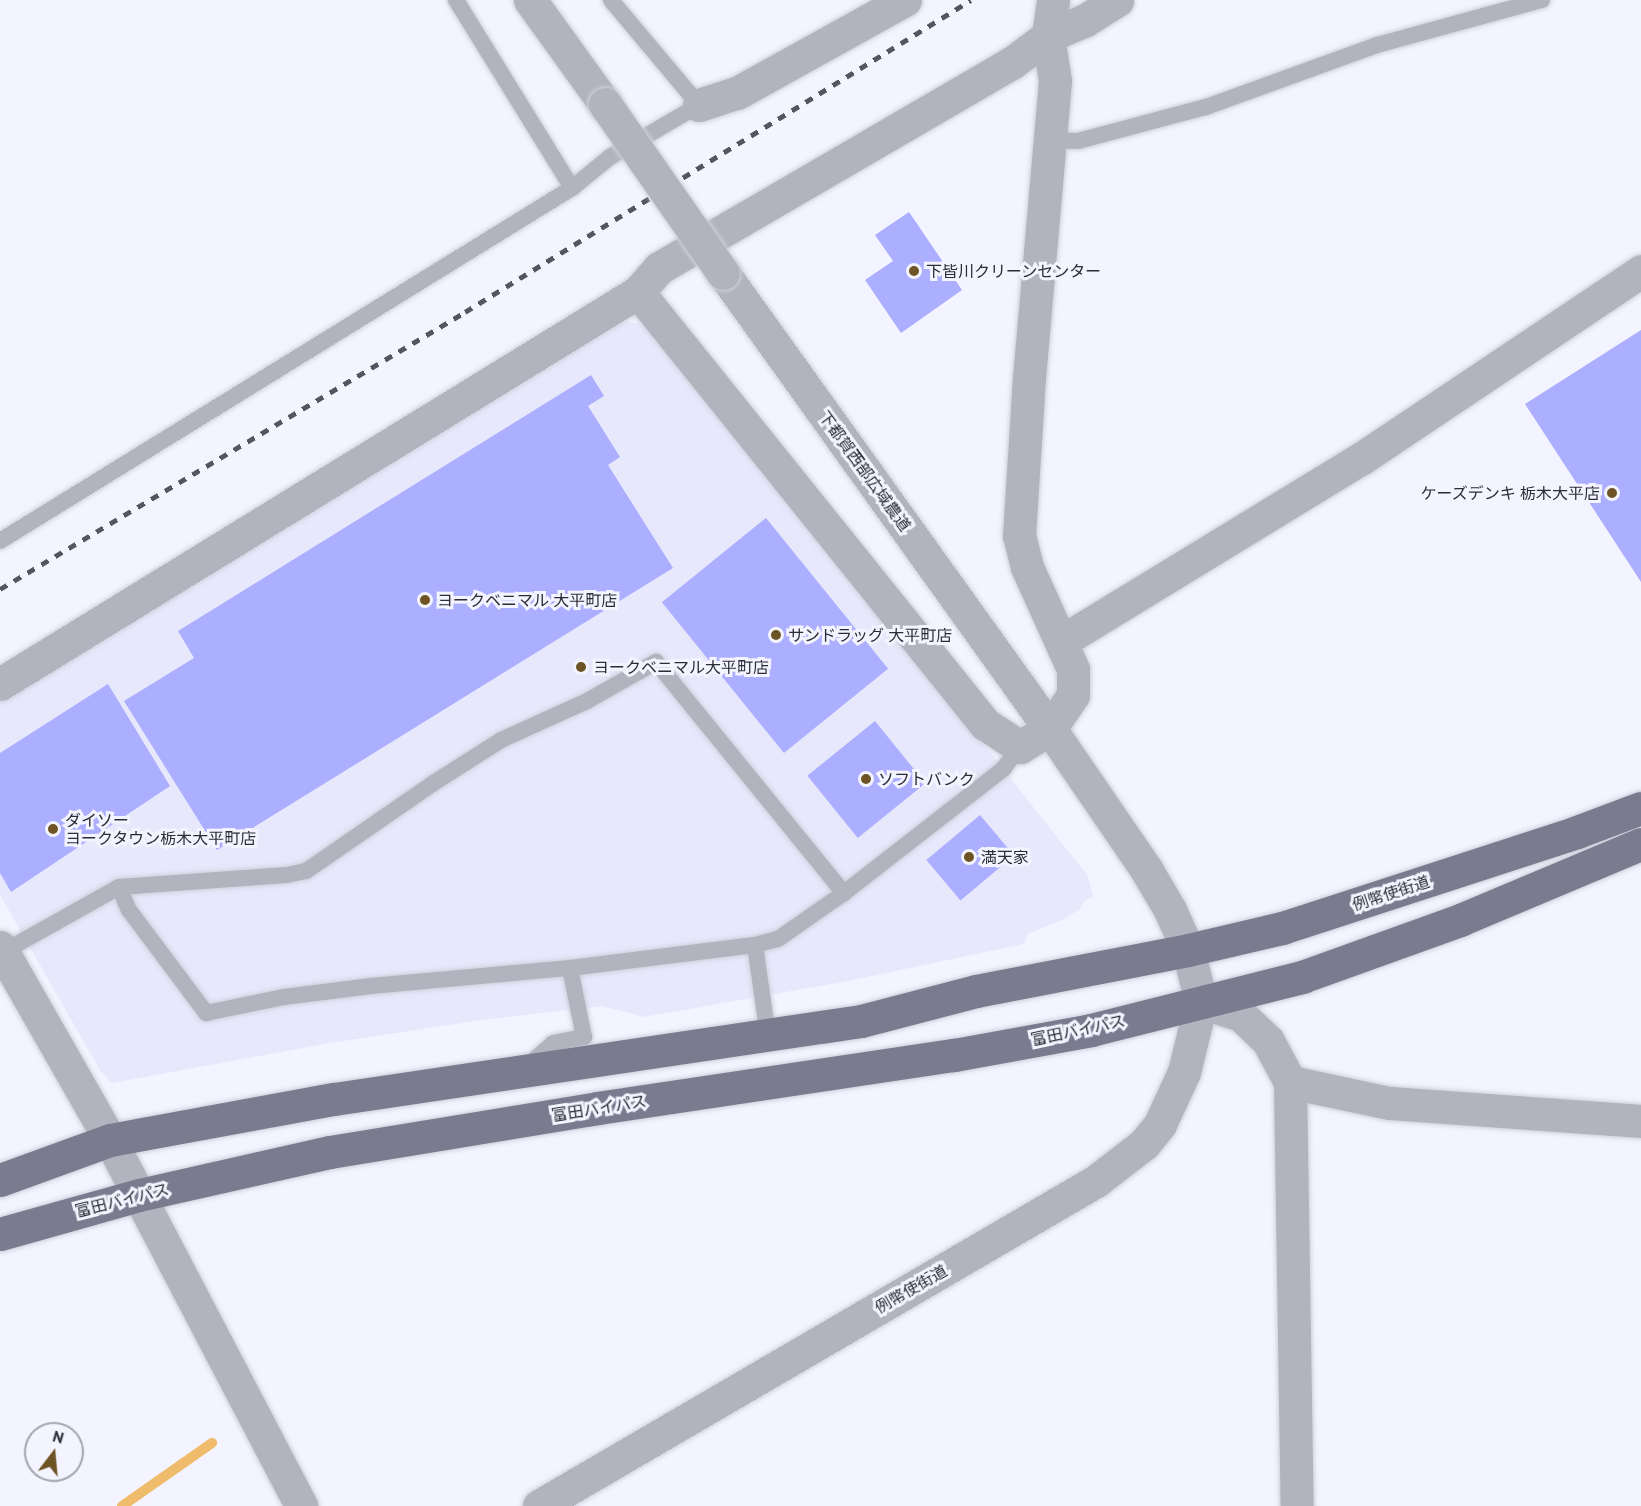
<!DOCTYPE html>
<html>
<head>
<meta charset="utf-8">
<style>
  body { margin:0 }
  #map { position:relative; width:1641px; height:1506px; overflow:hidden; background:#f3f4ff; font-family:"PT Sans","Noto Sans JP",sans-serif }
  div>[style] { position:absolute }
  .built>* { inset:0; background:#e7e8fc }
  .stream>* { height:10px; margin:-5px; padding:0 5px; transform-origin:5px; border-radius:5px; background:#efbc6c }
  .building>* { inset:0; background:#acaeff; transform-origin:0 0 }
  .roads { filter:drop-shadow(0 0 2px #cfd0db) drop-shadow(0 0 2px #cfd0db) }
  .service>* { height:16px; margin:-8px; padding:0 8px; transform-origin:8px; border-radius:8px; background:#b2b3be }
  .minor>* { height:33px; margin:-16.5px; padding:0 16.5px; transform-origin:16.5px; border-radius:16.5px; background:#b2b3be }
  .tertiary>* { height:33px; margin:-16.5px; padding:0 16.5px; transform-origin:16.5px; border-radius:16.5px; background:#b2b3be }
  .primary>* { height:33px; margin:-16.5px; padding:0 16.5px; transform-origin:16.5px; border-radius:16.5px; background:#7a7b8f }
  .rail>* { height:4.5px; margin-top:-2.25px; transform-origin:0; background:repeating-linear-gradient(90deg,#54555e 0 8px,transparent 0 16px) }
  .bridges { filter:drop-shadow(0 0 2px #cfd0db) drop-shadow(0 0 2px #cfd0db) }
  .tertiary-bridge>* { height:33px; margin:-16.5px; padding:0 16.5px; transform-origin:16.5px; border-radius:16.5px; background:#b2b3be }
  .dots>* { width:16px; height:16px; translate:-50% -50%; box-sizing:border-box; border:3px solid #f3f4ff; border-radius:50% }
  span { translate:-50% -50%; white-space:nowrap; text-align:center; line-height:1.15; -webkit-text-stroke:6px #f3f4ff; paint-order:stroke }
  .poi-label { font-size:16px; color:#2b2c35 }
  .left { translate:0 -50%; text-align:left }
  .right { translate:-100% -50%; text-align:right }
  .street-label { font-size:16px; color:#2b2c35 }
  .north { position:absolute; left:24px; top:1422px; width:60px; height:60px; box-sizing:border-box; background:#f3f4ff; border:2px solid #a3a4ae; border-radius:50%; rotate:16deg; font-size:16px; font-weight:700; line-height:24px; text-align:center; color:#2b2c35 }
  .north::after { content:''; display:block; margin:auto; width:21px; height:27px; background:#6e5325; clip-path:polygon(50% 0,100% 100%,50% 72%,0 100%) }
</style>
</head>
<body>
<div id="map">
  <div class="built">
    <i style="clip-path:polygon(625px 321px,652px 327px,1088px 876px,1093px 897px,1085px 900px,1080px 909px,1062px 920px,1028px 934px,1024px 944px,848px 981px,644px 1017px,602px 1006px,481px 1020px,324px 1044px,112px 1083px,101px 1072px,0 895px,0 703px)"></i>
  </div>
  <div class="stream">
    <i style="left:122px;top:1506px;width:110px;rotate:-35deg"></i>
  </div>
  <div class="building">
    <i style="clip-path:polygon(909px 212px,962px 290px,901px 333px,865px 280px,893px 261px,875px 235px)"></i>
    <i style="clip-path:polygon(1641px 330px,1641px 582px,1525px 404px)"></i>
    <i style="clip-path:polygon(591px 375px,604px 396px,588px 406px,620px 457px,608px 465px,673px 568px,217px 850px,124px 701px,194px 658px,178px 631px)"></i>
    <i style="left:766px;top:518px;width:194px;height:134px;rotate:51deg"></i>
    <i style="clip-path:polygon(108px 684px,170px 786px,11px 892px,0 873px,0 753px)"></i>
    <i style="left:875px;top:721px;width:80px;height:87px;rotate:51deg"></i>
    <i style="left:980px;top:815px;width:53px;height:70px;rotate:50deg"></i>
  </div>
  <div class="roads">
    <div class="service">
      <i style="left:456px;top:0;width:221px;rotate:58.3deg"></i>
      <i style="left:1048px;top:140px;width:30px;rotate:2deg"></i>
      <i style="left:1078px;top:141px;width:132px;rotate:-14.9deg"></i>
      <i style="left:1206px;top:107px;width:182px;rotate:-19.9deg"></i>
      <i style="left:1377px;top:45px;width:171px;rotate:-15.3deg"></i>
      <i style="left:0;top:541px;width:672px;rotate:-31.68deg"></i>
      <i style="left:572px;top:188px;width:49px;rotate:-39.2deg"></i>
      <i style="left:610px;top:157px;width:103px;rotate:-30.3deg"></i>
      <i style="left:699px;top:105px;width:137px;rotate:-130deg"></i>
      <i style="left:119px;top:887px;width:25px;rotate:67deg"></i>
      <i style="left:129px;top:910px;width:129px;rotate:53.2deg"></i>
      <i style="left:206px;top:1013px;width:80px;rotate:-11.6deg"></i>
      <i style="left:284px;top:997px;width:88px;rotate:-7.2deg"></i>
      <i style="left:371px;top:986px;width:200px;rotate:-5.2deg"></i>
      <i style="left:570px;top:968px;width:186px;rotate:-7.1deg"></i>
      <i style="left:755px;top:945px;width:24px;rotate:-15deg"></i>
      <i style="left:778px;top:939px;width:80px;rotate:-34.9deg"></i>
      <i style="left:844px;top:893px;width:202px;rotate:-37.9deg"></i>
      <i style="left:1003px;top:769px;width:28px;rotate:-52deg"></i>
      <i style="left:755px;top:945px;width:92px;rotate:81.9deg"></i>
      <i style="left:3px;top:952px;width:133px;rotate:-29.3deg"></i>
      <i style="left:119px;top:887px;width:168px;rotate:-4.1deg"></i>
      <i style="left:287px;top:875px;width:19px;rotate:-12deg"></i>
      <i style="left:306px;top:871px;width:153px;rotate:-34.6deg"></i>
      <i style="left:432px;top:784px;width:82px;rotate:-32.5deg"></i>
      <i style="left:501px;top:740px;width:94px;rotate:-24.4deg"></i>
      <i style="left:587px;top:701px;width:79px;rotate:-29.5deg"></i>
      <i style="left:656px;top:662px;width:298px;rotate:50.9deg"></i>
      <i style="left:527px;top:1066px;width:35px;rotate:-41deg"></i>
      <i style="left:553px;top:1043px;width:32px;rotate:-11deg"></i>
      <i style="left:584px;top:1037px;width:70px;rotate:-101.5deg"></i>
    </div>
    <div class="minor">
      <i style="left:1048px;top:36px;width:44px;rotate:143.4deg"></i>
      <i style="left:1013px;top:62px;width:410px;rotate:149.8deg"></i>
      <i style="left:659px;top:268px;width:32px;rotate:131deg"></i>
      <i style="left:638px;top:292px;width:554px;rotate:51.23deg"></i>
      <i style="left:985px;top:724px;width:42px;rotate:33.3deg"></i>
      <i style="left:1020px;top:747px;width:35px;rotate:-31deg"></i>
      <i style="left:1050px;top:729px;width:41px;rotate:-55.9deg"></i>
      <i style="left:1073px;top:695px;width:26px;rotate:-90deg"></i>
      <i style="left:1073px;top:669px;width:112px;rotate:-114.3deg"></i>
      <i style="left:1027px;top:567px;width:32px;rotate:-104deg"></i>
      <i style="left:1019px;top:536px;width:158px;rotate:-86.4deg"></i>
      <i style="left:1029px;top:378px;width:298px;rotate:-85deg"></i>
      <i style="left:1055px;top:81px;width:46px;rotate:-98.8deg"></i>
      <i style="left:1048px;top:36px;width:36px;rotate:-82deg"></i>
      <i style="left:699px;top:105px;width:40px;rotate:-18deg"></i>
      <i style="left:737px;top:93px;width:192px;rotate:-29deg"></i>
      <i style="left:1062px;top:641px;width:351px;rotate:-31.4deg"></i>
      <i style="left:1362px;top:458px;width:336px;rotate:-33.8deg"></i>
      <i style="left:1201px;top:1002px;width:42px;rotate:18deg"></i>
      <i style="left:1241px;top:1015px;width:37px;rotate:44deg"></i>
      <i style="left:1268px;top:1041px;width:47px;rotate:61.8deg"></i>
      <i style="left:1290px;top:1082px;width:424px;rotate:89.1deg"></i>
      <i style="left:1290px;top:1082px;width:102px;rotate:11.9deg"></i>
      <i style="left:1390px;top:1103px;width:252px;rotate:4.1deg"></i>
    </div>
    <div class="tertiary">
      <i style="left:530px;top:0;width:128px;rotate:54.2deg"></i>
      <i style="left:1048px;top:36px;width:39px;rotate:-23deg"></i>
      <i style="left:1084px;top:21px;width:39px;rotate:-32deg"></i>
      <i style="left:0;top:684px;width:749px;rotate:-31.57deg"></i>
      <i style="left:0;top:947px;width:222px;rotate:60.3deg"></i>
      <i style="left:110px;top:1140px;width:413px;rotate:62.4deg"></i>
      <i style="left:539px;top:1506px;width:645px;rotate:-30.26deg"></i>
      <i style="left:1096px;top:1181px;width:61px;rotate:-37.6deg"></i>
      <i style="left:1144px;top:1144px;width:26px;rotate:-51deg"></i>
      <i style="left:1160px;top:1124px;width:57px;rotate:-65.2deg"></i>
      <i style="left:1184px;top:1072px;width:72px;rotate:-76.3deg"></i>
      <i style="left:1201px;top:1002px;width:54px;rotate:-104deg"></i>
      <i style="left:1188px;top:950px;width:44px;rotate:-114.2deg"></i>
      <i style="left:1170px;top:910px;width:48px;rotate:-120.3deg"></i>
      <i style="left:1146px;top:869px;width:170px;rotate:-124.4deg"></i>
      <i style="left:1050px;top:729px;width:561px;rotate:-125.64deg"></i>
    </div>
    <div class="primary">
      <i style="left:0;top:1180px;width:117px;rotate:-20deg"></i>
      <i style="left:110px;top:1140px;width:228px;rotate:-10.4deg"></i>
      <i style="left:334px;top:1099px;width:533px;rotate:-8.42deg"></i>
      <i style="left:861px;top:1021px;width:119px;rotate:-14.6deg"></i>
      <i style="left:976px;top:991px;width:216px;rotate:-10.9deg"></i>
      <i style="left:1188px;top:950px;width:97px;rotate:-13.2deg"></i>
      <i style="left:1282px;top:928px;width:310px;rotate:-18deg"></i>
      <i style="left:1577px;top:832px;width:68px;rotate:-20.6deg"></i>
      <i style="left:0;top:1234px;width:144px;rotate:-15.7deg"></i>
      <i style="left:139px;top:1195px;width:196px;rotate:-12.7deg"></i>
      <i style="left:330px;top:1152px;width:272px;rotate:-9.3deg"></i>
      <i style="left:598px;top:1108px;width:360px;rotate:-8.5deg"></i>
      <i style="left:954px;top:1055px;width:139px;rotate:-10.3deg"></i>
      <i style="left:1091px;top:1030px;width:218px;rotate:-14.1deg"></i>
      <i style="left:1302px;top:977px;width:168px;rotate:-19.8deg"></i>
      <i style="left:1460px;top:920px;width:196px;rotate:-22.8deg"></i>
    </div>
  </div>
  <div class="rail">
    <i style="left:0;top:589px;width:541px;rotate:-30.78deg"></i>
    <i style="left:465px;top:312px;width:594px;rotate:-31.66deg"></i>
  </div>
  <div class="bridges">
    <div class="tertiary-bridge">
      <i style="left:605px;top:104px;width:206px;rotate:55.1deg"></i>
    </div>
  </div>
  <div class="dots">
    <i style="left:914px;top:271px;background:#6e5325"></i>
    <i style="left:1612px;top:493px;background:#6e5325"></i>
    <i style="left:425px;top:600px;background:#6e5325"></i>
    <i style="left:776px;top:635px;background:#6e5325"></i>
    <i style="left:581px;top:667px;background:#6e5325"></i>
    <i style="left:866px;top:779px;background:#6e5325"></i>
    <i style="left:53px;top:829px;background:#6e5325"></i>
    <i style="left:969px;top:857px;background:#6e5325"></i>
  </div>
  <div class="poi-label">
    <span class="left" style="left:926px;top:271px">下皆川クリーンセンター</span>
    <span class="right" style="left:1600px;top:493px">ケーズデンキ 栃木大平店</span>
    <span class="left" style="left:437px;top:600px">ヨークベニマル 大平町店</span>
    <span class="left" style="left:788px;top:635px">サンドラッグ 大平町店</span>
    <span class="left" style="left:593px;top:667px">ヨークベニマル大平町店</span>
    <span class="left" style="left:878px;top:779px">ソフトバンク</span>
    <span class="left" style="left:65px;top:829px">ダイソー<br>ヨークタウン栃木大平町店</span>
    <span class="left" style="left:981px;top:857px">満天家</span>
  </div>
  <div class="street-label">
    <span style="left:865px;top:471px;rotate:54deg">下都賀西部広域農道</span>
    <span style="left:1391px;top:893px;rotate:-18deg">例幣使街道</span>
    <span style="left:1078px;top:1030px;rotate:-12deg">富田バイパス</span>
    <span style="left:599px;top:1108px;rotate:-9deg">富田バイパス</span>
    <span style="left:122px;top:1200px;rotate:-14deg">富田バイパス</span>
    <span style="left:911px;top:1289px;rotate:-30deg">例幣使街道</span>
  </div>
  <div class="north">N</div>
</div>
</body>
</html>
